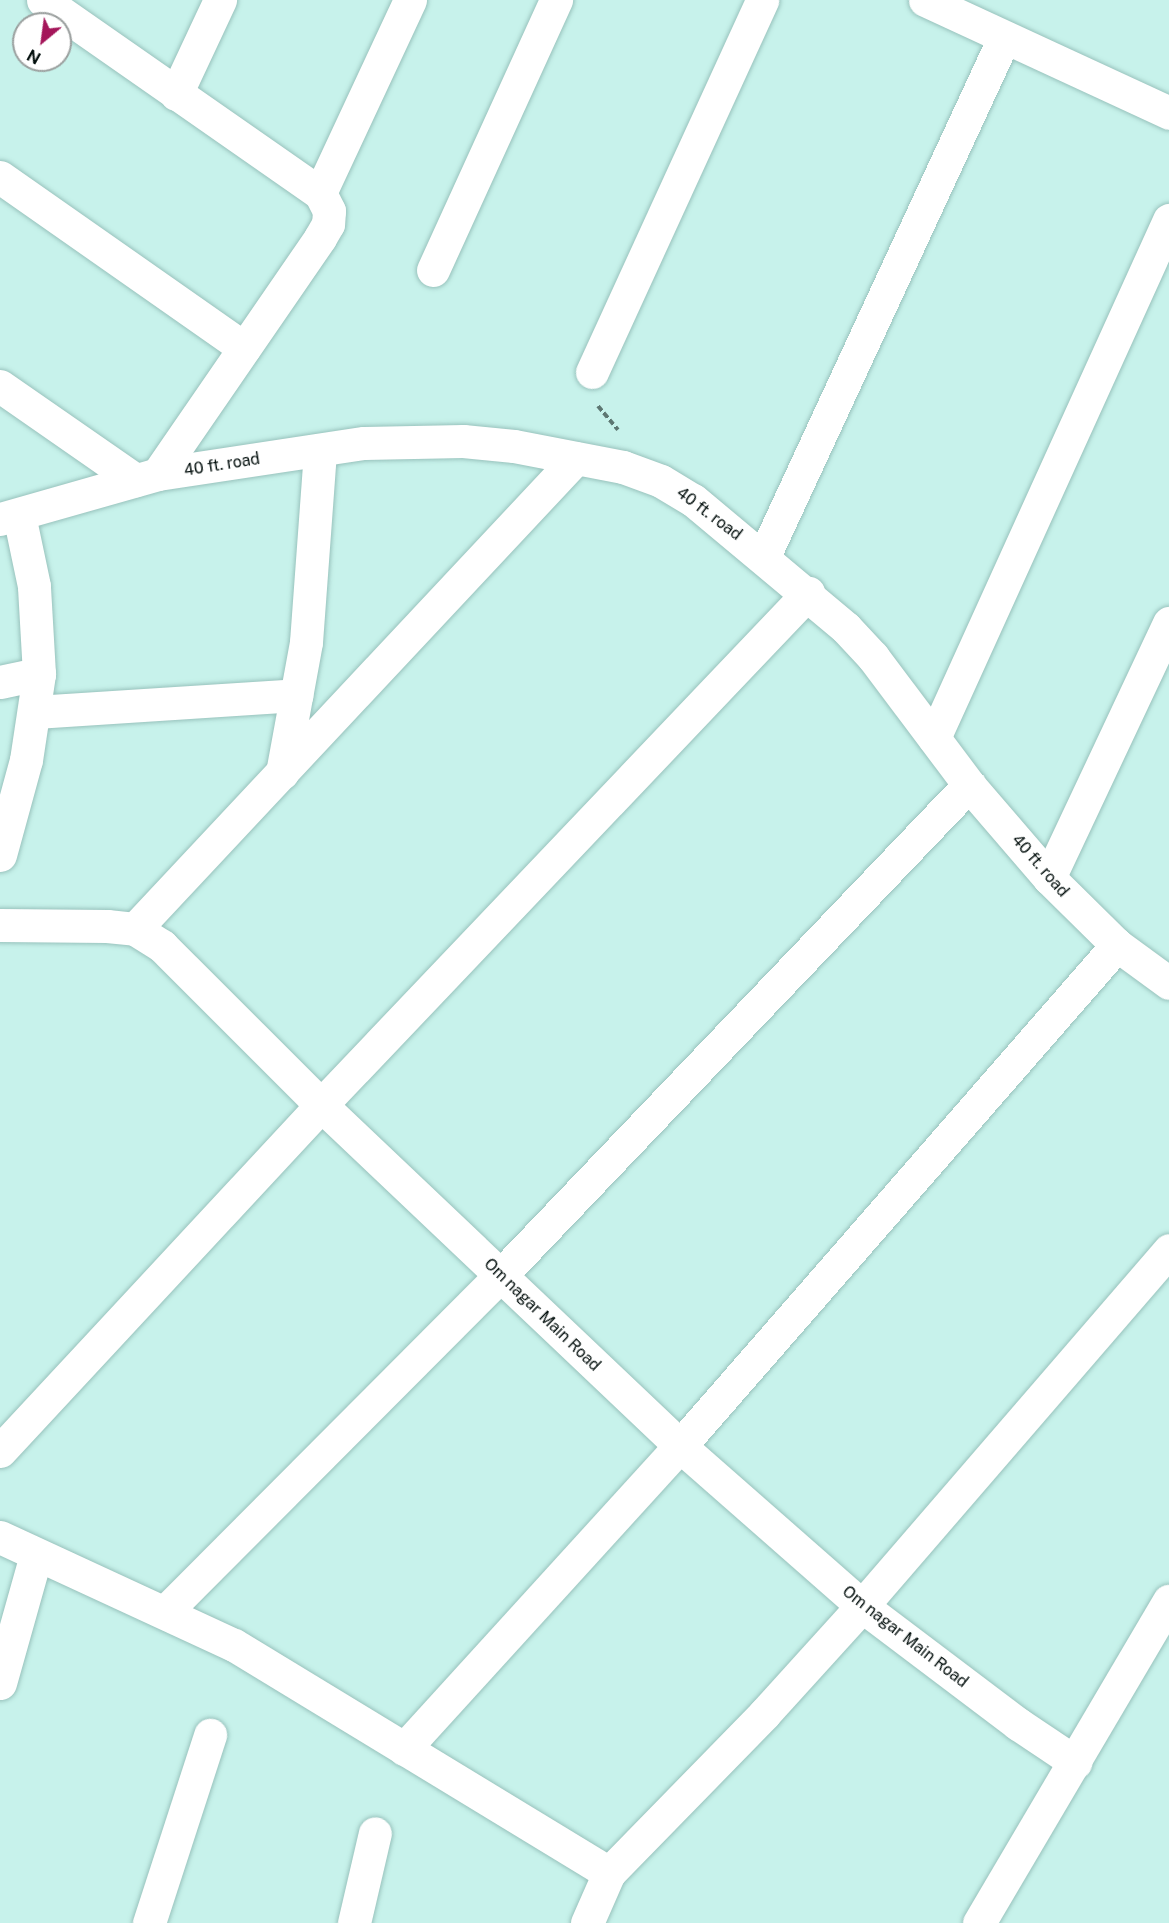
<!DOCTYPE html>
<html>
<head>
<meta charset="utf-8">
<style>
  body { margin:0 }
  #map { position:relative; width:1169px; height:1923px; overflow:hidden; background:#c7f2eb; font-family:"Public Sans",sans-serif }
  div>[style] { position:absolute }
  .path>* { height:4px; margin-top:-2px; transform-origin:0; background:repeating-linear-gradient(90deg,#5d7772 0 6px,transparent 0 9px) }
  .roads { filter:drop-shadow(0 0 2px #98c2bc) drop-shadow(0 0 2px #98c2bc) }
  .minor>* { height:33px; margin:-16.5px; padding:0 16.5px; transform-origin:16.5px; border-radius:16.5px; background:#fff }
  span { translate:-50% -50%; white-space:nowrap; text-align:center; line-height:1.15; -webkit-text-stroke:5px #fff; paint-order:stroke }
  .street-label { font-size:16px; color:#020e0c }
  .north { position:absolute; left:12px; top:12px; width:60px; height:60px; box-sizing:border-box; background:#fff; border:2px solid #9a9f9e; border-radius:50%; rotate:209deg; font-size:16px; font-weight:700; line-height:24px; text-align:center; color:#020e0c }
  .north::after { content:''; display:block; margin:auto; width:21px; height:27px; background:#a4165a; clip-path:polygon(50% 0,100% 100%,50% 72%,0 100%) }
</style>
</head>
<body>
<div id="map">
  <div class="path">
    <i style="left:598px;top:406px;width:31px;rotate:50deg"></i>
  </div>
  <div class="roads">
    <div class="minor">
      <i style="left:43px;top:0;width:338px;rotate:34.9deg"></i>
      <i style="left:320px;top:193px;width:20px;rotate:63deg"></i>
      <i style="left:329px;top:211px;width:13px;rotate:94deg"></i>
      <i style="left:328px;top:224px;width:16px;rotate:120deg"></i>
      <i style="left:320px;top:238px;width:286px;rotate:124.5deg"></i>
      <i style="left:925px;top:0;width:269px;rotate:24.8deg"></i>
      <i style="left:176px;top:94px;width:104px;rotate:-64.9deg"></i>
      <i style="left:0;top:177px;width:298px;rotate:35deg"></i>
      <i style="left:320px;top:193px;width:213px;rotate:-65deg"></i>
      <i style="left:433px;top:270px;width:297px;rotate:-65.5deg"></i>
      <i style="left:592px;top:372px;width:409px;rotate:-65.4deg"></i>
      <i style="left:0;top:386px;width:165px;rotate:34.8deg"></i>
      <i style="left:0;top:519px;width:164px;rotate:-15.9deg"></i>
      <i style="left:158px;top:474px;width:208px;rotate:-8.6deg"></i>
      <i style="left:364px;top:443px;width:99px;rotate:-1.2deg"></i>
      <i style="left:463px;top:441px;width:51px;rotate:5.6deg"></i>
      <i style="left:514px;top:446px;width:111px;rotate:10.9deg"></i>
      <i style="left:623px;top:467px;width:40px;rotate:20.2deg"></i>
      <i style="left:661px;top:481px;width:37px;rotate:31deg"></i>
      <i style="left:693px;top:500px;width:199px;rotate:39.9deg"></i>
      <i style="left:846px;top:628px;width:40px;rotate:47deg"></i>
      <i style="left:873px;top:657px;width:160px;rotate:53.1deg"></i>
      <i style="left:969px;top:785px;width:123px;rotate:49.3deg"></i>
      <i style="left:1049px;top:878px;width:95px;rotate:44.6deg"></i>
      <i style="left:1117px;top:945px;width:64px;rotate:36.2deg"></i>
      <i style="left:764px;top:556px;width:571px;rotate:-65.14deg"></i>
      <i style="left:0;top:682px;width:40px;rotate:-12deg"></i>
      <i style="left:35px;top:712px;width:262px;rotate:-3.7deg"></i>
      <i style="left:934px;top:738px;width:569px;rotate:-65.6deg"></i>
      <i style="left:282px;top:773px;width:133px;rotate:-79.6deg"></i>
      <i style="left:306px;top:642px;width:192px;rotate:-85.8deg"></i>
      <i style="left:0;top:855px;width:98px;rotate:-74.7deg"></i>
      <i style="left:26px;top:760px;width:87px;rotate:-81.4deg"></i>
      <i style="left:39px;top:674px;width:88px;rotate:-93.3deg"></i>
      <i style="left:34px;top:586px;width:73px;rotate:-101.9deg"></i>
      <i style="left:1049px;top:878px;width:282px;rotate:-64.8deg"></i>
      <i style="left:0;top:925px;width:107px;rotate:0.5deg"></i>
      <i style="left:107px;top:926px;width:28px;rotate:6deg"></i>
      <i style="left:135px;top:929px;width:32px;rotate:32deg"></i>
      <i style="left:162px;top:946px;width:225px;rotate:45deg"></i>
      <i style="left:321px;top:1105px;width:495px;rotate:43.5deg"></i>
      <i style="left:680px;top:1446px;width:242px;rotate:41.3deg"></i>
      <i style="left:862px;top:1606px;width:196px;rotate:37.1deg"></i>
      <i style="left:1018px;top:1724px;width:69px;rotate:33.7deg"></i>
      <i style="left:135px;top:929px;width:645px;rotate:-46.88deg"></i>
      <i style="left:0;top:1451px;width:472px;rotate:-47.1deg"></i>
      <i style="left:321px;top:1105px;width:707px;rotate:-46.43deg"></i>
      <i style="left:0;top:1537px;width:258px;rotate:24.8deg"></i>
      <i style="left:234px;top:1645px;width:439px;rotate:31.3deg"></i>
      <i style="left:165px;top:1612px;width:476px;rotate:-45.1deg"></i>
      <i style="left:501px;top:1275px;width:678px;rotate:-46.32deg"></i>
      <i style="left:0;top:1683px;width:133px;rotate:-74.3deg"></i>
      <i style="left:404px;top:1749px;width:410px;rotate:-47.7deg"></i>
      <i style="left:680px;top:1446px;width:665px;rotate:-48.9deg"></i>
      <i style="left:149px;top:1923px;width:198px;rotate:-72deg"></i>
      <i style="left:354px;top:1923px;width:92px;rotate:-76.9deg"></i>
      <i style="left:587px;top:1923px;width:55px;rotate:-66.3deg"></i>
      <i style="left:609px;top:1873px;width:223px;rotate:-45.7deg"></i>
      <i style="left:765px;top:1713px;width:144px;rotate:-47.8deg"></i>
      <i style="left:862px;top:1606px;width:470px;rotate:-49.2deg"></i>
      <i style="left:979px;top:1923px;width:374px;rotate:-59.5deg"></i>
    </div>
  </div>
  <div class="street-label">
    <span style="left:222px;top:465px;rotate:-9deg">40 ft. road</span>
    <span style="left:709px;top:514px;rotate:37deg">40 ft. road</span>
    <span style="left:1040px;top:866px;rotate:49deg">40 ft. road</span>
    <span style="left:542px;top:1315px;rotate:44deg">Om nagar Main Road</span>
    <span style="left:905px;top:1637px;rotate:38deg">Om nagar Main Road</span>
  </div>
  <div class="north">N</div>
</div>
</body>
</html>
